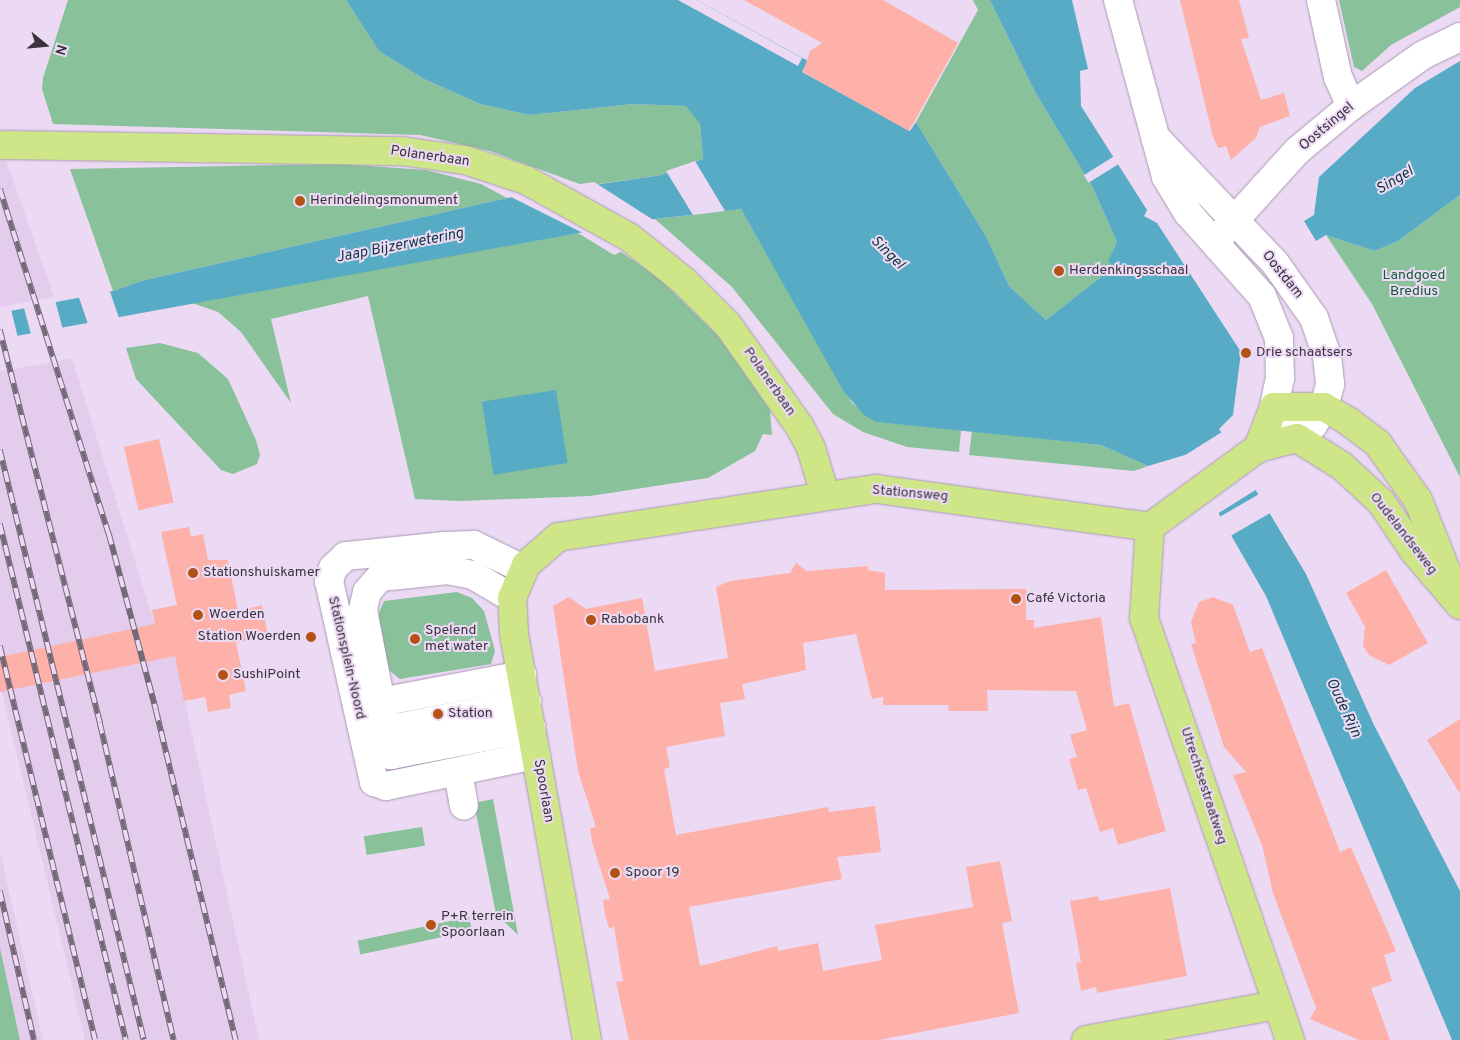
<!DOCTYPE html>
<html>
<head>
<meta charset="utf-8">
<style>
  body { margin:0 }
  #map { position:relative; width:1460px; height:1040px; overflow:hidden; background:#ecdaf4; font-family:Overpass,sans-serif }
  div>[style] { position:absolute }
  .built>* { inset:0; background:#e3ccec }
  .green>* { inset:0; background:#88c19a; transform-origin:0 0 }
  .water>* { inset:0; background:#57abc5; transform-origin:0 0 }
  .pier>* { inset:0; background:#ecdaf4; transform-origin:0 0 }
  .building>* { inset:0; background:#fdb1a9; transform-origin:0 0 }
  .roads { filter:drop-shadow(0 0 1px #ab9ab2) drop-shadow(0 0 1px #ab9ab2) }
  .minor>* { height:28px; margin:-14px; padding:0 14px; transform-origin:14px; border-radius:14px; background:#fff }
  .major>* { height:28px; margin:-14px; padding:0 14px; transform-origin:14px; border-radius:14px; background:#cee588 }
  .rail>* { height:5.5px; margin-top:-2.75px; transform-origin:0; background:repeating-linear-gradient(90deg,#ecdaf4 0 11px,#746979 0 22px); box-sizing:border-box; border-block:1px solid #746979 }
  .dots>* { width:14px; height:14px; translate:-50% -50%; box-sizing:border-box; border:2px solid #ecdaf4; border-radius:50% }
  span { translate:-50% -50%; white-space:nowrap; text-align:center; line-height:1.15; -webkit-text-stroke:4px #ecdaf4; paint-order:stroke }
  .street-label { font-size:14px; color:#3a333d }
  .poi-label { font-size:14px; color:#3a333d }
  .left { translate:0 -50%; text-align:left }
  .right { translate:-100% -50%; text-align:right }
  .park-label { font-size:14px; color:#125c34 }
  .water-label { font-size:15px; color:#0f3742; font-style:italic }
  .north { position:absolute; left:20px; top:20px; width:50px; height:50px; -webkit-text-stroke:4px #ecdaf4; paint-order:stroke; rotate:107deg; font-size:14px; font-weight:700; line-height:20px; text-align:center; color:#3a333d }
  .north::after { content:''; display:block; margin:auto; width:18px; height:22px; background:#3a333d; clip-path:polygon(50% 0,100% 100%,50% 72%,0 100%) }
</style>
</head>
<body>
<div id="map">
  <div class="built">
    <i style="clip-path:polygon(0 143px,54px 297px,0 307px)"></i>
    <i style="clip-path:polygon(72px 358px,156px 629px,175px 656px,259px 1040px,85px 1040px,0 684px,0 372px)"></i>
    <i style="clip-path:polygon(0 852px,43px 1040px,20px 1040px,0 948px)"></i>
  </div>
  <div class="green">
    <i style="clip-path:polygon(68px 0,346px 0,379px 51px,424px 79px,480px 104px,530px 115px,633px 104px,687px 106px,700px 124px,703px 159px,662px 175px,585px 186px,490px 151px,420px 135px,53px 124px,42px 89px,43px 78px)"></i>
    <i style="clip-path:polygon(973px 0,990px 0,1035px 92px,1093px 188px,1117px 242px,1115px 266px,1046px 320px,1009px 286px,987px 238px,916px 122px,978px 10px)"></i>
    <i style="clip-path:polygon(1339px 0,1460px 0,1460px 7px,1391px 45px,1362px 71px,1354px 67px)"></i>
    <i style="clip-path:polygon(341px 164px,426px 170px,481px 184px,507px 198px,141px 281px,113px 291px,70px 169px)"></i>
    <i style="clip-path:polygon(1460px 195px,1460px 477px,1372px 304px,1326px 235px,1375px 251px,1398px 241px)"></i>
    <i style="clip-path:polygon(741px 209px,852px 403px,877px 422px,961px 430px,959px 452px,907px 447px,863px 432px,833px 414px,732px 287px,655px 219px)"></i>
    <i style="clip-path:polygon(578px 233px,614px 255px,621px 252px,659px 278px,719px 337px,770px 410px,772px 435px,763px 434px,755px 451px,708px 478px,590px 496px,461px 501px,415px 499px,368px 296px,271px 319px,291px 403px,241px 332px,218px 312px,189px 302px)"></i>
    <i style="clip-path:polygon(160px 343px,198px 353px,228px 379px,256px 440px,260px 455px,257px 464px,233px 474px,221px 470px,136px 379px,126px 348px)"></i>
    <i style="clip-path:polygon(972px 431px,1101px 445px,1148px 466px,1134px 471px,969px 455px)"></i>
    <i style="clip-path:polygon(457px 592px,472px 598px,484px 611px,495px 651px,491px 664px,400px 679px,384px 666px,375px 623px,384px 601px)"></i>
    <i style="clip-path:polygon(493px 799px,518px 935px,496px 914px,474px 803px)"></i>
    <i style="left:422px;top:827px;width:19px;height:59px;rotate:81deg"></i>
    <i style="left:469px;top:917px;width:14px;height:114px;rotate:78deg"></i>
    <i style="clip-path:polygon(0 948px,20px 1040px,0 1040px)"></i>
  </div>
  <div class="water">
    <i style="clip-path:polygon(346px 0,697px 0,808px 61px,802px 72px,910px 131px,916px 122px,987px 238px,1009px 286px,1046px 320px,1115px 266px,1108px 262px,1117px 242px,1093px 188px,1035px 92px,990px 0,1072px 0,1088px 69px,1080px 71px,1081px 106px,1147px 210px,1144px 216px,1157px 223px,1241px 352px,1233px 415px,1219px 429px,1306px 574px,1374px 725px,1460px 891px,1460px 1040px,1452px 1040px,1266px 596px,1185px 455px,1148px 466px,1101px 445px,876px 422px,864px 415px,844px 392px,741px 209px,655px 219px,0 339px,0 313px,113px 291px,141px 281px,507px 198px,662px 175px,703px 159px,700px 124px,686px 106px,633px 104px,530px 115px,480px 104px,424px 79px,379px 51px)"></i>
    <i style="clip-path:polygon(1460px 61px,1460px 195px,1398px 241px,1375px 251px,1326px 235px,1316px 241px,1304px 221px,1314px 215px,1319px 177px,1415px 88px)"></i>
    <i style="left:556px;top:390px;width:74px;height:75px;rotate:81deg"></i>
  </div>
  <div class="pier">
    <i style="clip-path:polygon(678px 0,697px 0,802px 58px,798px 66px)"></i>
    <i style="left:1116px;top:155px;width:9px;height:38px;rotate:58deg"></i>
    <i style="clip-path:polygon(695px 161px,725px 211px,693px 215px,666px 171px)"></i>
    <i style="clip-path:polygon(594px 182px,655px 221px,585px 234px,507px 195px)"></i>
    <i style="clip-path:polygon(109px 289px,119px 318px,88px 324px,78px 295px)"></i>
    <i style="left:55px;top:300px;width:30px;height:32px;rotate:75deg"></i>
    <i style="clip-path:polygon(11px 309px,18px 338px,0 342px,0 311px)"></i>
    <i style="left:1222px;top:432px;width:67px;height:47px;rotate:58deg"></i>
    <i style="left:1261px;top:493px;width:22px;height:48px;rotate:60deg"></i>
  </div>
  <div class="building">
    <i style="clip-path:polygon(744px 0,883px 0,958px 43px,909px 131px,803px 72px,810px 51px,822px 43px)"></i>
    <i style="clip-path:polygon(1180px 0,1239px 0,1249px 38px,1241px 39px,1261px 100px,1284px 93px,1290px 116px,1260px 127px,1256px 138px,1231px 160px,1226px 146px,1218px 148px,1213px 137px)"></i>
    <i style="left:159px;top:439px;width:65px;height:36px;rotate:77deg"></i>
    <i style="clip-path:polygon(189px 527px,191px 537px,203px 534px,208px 560px,228px 560px,238px 611px,262px 605px,268px 636px,236px 643px,246px 691px,229px 695px,231px 708px,208px 712px,205px 697px,184px 701px,175px 656px,0 692px,0 657px,155px 624px,152px 610px,177px 605px,161px 532px)"></i>
    <i style="clip-path:polygon(796px 563px,807px 571px,868px 566px,868px 570px,885px 573px,885px 590px,1026px 589px,1026px 620px,1034px 620px,1034px 628px,1101px 617px,1114px 707px,1129px 703px,1166px 831px,1118px 845px,1113px 828px,1100px 832px,1086px 788px,1078px 790px,1069px 759px,1077px 757px,1070px 735px,1087px 730px,1076px 691px,987px 690px,988px 711px,949px 711px,948px 705px,883px 705px,883px 697px,872px 699px,856px 634px,803px 643px,806px 670px,742px 684px,745px 699px,720px 703px,725px 736px,666px 747px,670px 767px,664px 769px,676px 835px,828px 807px,829px 812px,875px 806px,881px 852px,837px 857px,842px 879px,689px 907px,700px 966px,777px 946px,778px 951px,818px 943px,823px 971px,882px 960px,875px 925px,973px 907px,966px 867px,1000px 861px,1012px 921px,1002px 923px,1019px 1013px,879px 1040px,629px 1040px,616px 982px,623px 981px,614px 927px,609px 928px,605px 915px,603px 900px,610px 899px,592px 842px,590px 828px,596px 827px,578px 771px,553px 606px,569px 597px,586px 609px,642px 598px,655px 671px,728px 658px,716px 587px,730px 581px,790px 573px)"></i>
    <i style="clip-path:polygon(1386px 570px,1428px 643px,1389px 665px,1369px 655px,1363px 646px,1365px 627px,1346px 593px)"></i>
    <i style="clip-path:polygon(1213px 597px,1233px 605px,1250px 652px,1262px 648px,1340px 852px,1351px 847px,1396px 951px,1384px 955px,1392px 981px,1371px 988px,1390px 1040px,1359px 1040px,1310px 1019px,1316px 1008px,1273px 893px,1262px 845px,1233px 775px,1246px 772px,1224px 747px,1191px 644px,1196px 643px,1191px 622px,1199px 602px)"></i>
    <i style="clip-path:polygon(1460px 719px,1460px 794px,1427px 740px)"></i>
    <i style="clip-path:polygon(1170px 888px,1187px 976px,1097px 993px,1096px 987px,1081px 991px,1076px 963px,1081px 962px,1070px 901px,1098px 896px,1099px 901px)"></i>
  </div>
  <div class="roads">
    <div class="minor">
      <i style="left:1118px;top:0;width:183px;rotate:74.8deg"></i>
      <i style="left:1166px;top:177px;width:42px;rotate:58.6deg"></i>
      <i style="left:1188px;top:213px;width:111px;rotate:48.3deg"></i>
      <i style="left:1262px;top:296px;width:45px;rotate:68deg"></i>
      <i style="left:1279px;top:338px;width:40px;rotate:88.6deg"></i>
      <i style="left:1280px;top:378px;width:30px;rotate:102deg"></i>
      <i style="left:1274px;top:407px;width:39px;rotate:53deg"></i>
      <i style="left:1297px;top:438px;width:21px;rotate:-39deg"></i>
      <i style="left:1313px;top:425px;width:21px;rotate:-59deg"></i>
      <i style="left:1324px;top:407px;width:24px;rotate:-75deg"></i>
      <i style="left:1330px;top:384px;width:28px;rotate:-96deg"></i>
      <i style="left:1327px;top:356px;width:40px;rotate:-108.9deg"></i>
      <i style="left:1314px;top:318px;width:67px;rotate:-125.3deg"></i>
      <i style="left:1275px;top:263px;width:173px;rotate:-133.6deg"></i>
      <i style="left:1321px;top:0;width:79px;rotate:77.6deg"></i>
      <i style="left:1338px;top:77px;width:32px;rotate:66deg"></i>
      <i style="left:1222px;top:234px;width:112px;rotate:-47.9deg"></i>
      <i style="left:1297px;top:151px;width:70px;rotate:-39.8deg"></i>
      <i style="left:1351px;top:106px;width:88px;rotate:-35.3deg"></i>
      <i style="left:1423px;top:55px;width:41px;rotate:-25.9deg"></i>
      <i style="left:523px;top:569px;width:55px;rotate:-153.9deg"></i>
      <i style="left:474px;top:545px;width:29px;rotate:178deg"></i>
      <i style="left:445px;top:546px;width:100px;rotate:174.2deg"></i>
      <i style="left:346px;top:556px;width:18px;rotate:137deg"></i>
      <i style="left:333px;top:568px;width:14px;rotate:107deg"></i>
      <i style="left:329px;top:581px;width:206px;rotate:77.4deg"></i>
      <i style="left:374px;top:782px;width:13px;rotate:18deg"></i>
      <i style="left:386px;top:786px;width:153px;rotate:-11.7deg"></i>
      <i style="left:512px;top:598px;width:45px;rotate:-149.5deg"></i>
      <i style="left:473px;top:575px;width:25px;rotate:-169deg"></i>
      <i style="left:448px;top:570px;width:68px;rotate:174.1deg"></i>
      <i style="left:380px;top:577px;width:20px;rotate:131deg"></i>
      <i style="left:367px;top:592px;width:18px;rotate:103deg"></i>
      <i style="left:363px;top:610px;width:148px;rotate:79.1deg"></i>
      <i style="left:391px;top:755px;width:143px;rotate:-10.9deg"></i>
      <i style="left:381px;top:702px;width:144px;rotate:-10.8deg"></i>
      <i style="left:386px;top:730px;width:144px;rotate:-11.2deg"></i>
      <i style="left:458px;top:772px;width:34px;rotate:80deg"></i>
    </div>
    <div class="major">
      <i style="left:4px;top:145px;width:398px;rotate:0.9deg"></i>
      <i style="left:402px;top:151px;width:64px;rotate:8.1deg"></i>
      <i style="left:465px;top:160px;width:64px;rotate:18.2deg"></i>
      <i style="left:526px;top:180px;width:118px;rotate:29deg"></i>
      <i style="left:629px;top:237px;width:70px;rotate:38.7deg"></i>
      <i style="left:684px;top:281px;width:62px;rotate:45deg"></i>
      <i style="left:728px;top:325px;width:125px;rotate:54.8deg"></i>
      <i style="left:800px;top:427px;width:24px;rotate:62deg"></i>
      <i style="left:811px;top:448px;width:48px;rotate:73.1deg"></i>
      <i style="left:1258px;top:448px;width:44px;rotate:-68.7deg"></i>
      <i style="left:1274px;top:407px;width:50px"></i>
      <i style="left:1324px;top:407px;width:28px;rotate:30deg"></i>
      <i style="left:1348px;top:421px;width:38px;rotate:37deg"></i>
      <i style="left:1378px;top:444px;width:69px;rotate:54.5deg"></i>
      <i style="left:1418px;top:500px;width:95px;rotate:68.3deg"></i>
      <i style="left:1150px;top:527px;width:91px;rotate:93.8deg"></i>
      <i style="left:1144px;top:618px;width:447px;rotate:70.9deg"></i>
      <i style="left:587px;top:1040px;width:413px;rotate:-100.2deg"></i>
      <i style="left:514px;top:633px;width:35px;rotate:-93deg"></i>
      <i style="left:512px;top:598px;width:36px;rotate:-67deg"></i>
      <i style="left:526px;top:565px;width:43px;rotate:-41.2deg"></i>
      <i style="left:558px;top:537px;width:323px;rotate:-8.6deg"></i>
      <i style="left:877px;top:489px;width:276px;rotate:7.9deg"></i>
      <i style="left:1150px;top:527px;width:134px;rotate:-36.2deg"></i>
      <i style="left:1258px;top:448px;width:40px;rotate:-14.4deg"></i>
      <i style="left:1297px;top:438px;width:53px;rotate:31.9deg"></i>
      <i style="left:1342px;top:466px;width:53px;rotate:42.7deg"></i>
      <i style="left:1381px;top:502px;width:59px;rotate:56deg"></i>
      <i style="left:1414px;top:551px;width:71px;rotate:49.6deg"></i>
      <i style="left:1086px;top:1040px;width:193px;rotate:-10.4deg"></i>
    </div>
  </div>
  <div class="rail">
    <i style="left:0;top:189px;width:362px;rotate:72.5deg"></i>
    <i style="left:109px;top:534px;width:182px;rotate:75deg"></i>
    <i style="left:156px;top:710px;width:340px;rotate:76.4deg"></i>
    <i style="left:0;top:330px;width:406px;rotate:75.7deg"></i>
    <i style="left:100px;top:723px;width:326px;rotate:76.9deg"></i>
    <i style="left:0;top:450px;width:607px;rotate:76.28deg"></i>
    <i style="left:0;top:524px;width:531px;rotate:76.28deg"></i>
    <i style="left:0;top:646px;width:405px;rotate:76.4deg"></i>
    <i style="left:0;top:891px;width:153px;rotate:77.1deg"></i>
  </div>
  <div class="dots">
    <i style="left:300px;top:201px;background:#b45215"></i>
    <i style="left:1059px;top:271px;background:#b45215"></i>
    <i style="left:1246px;top:353px;background:#b45215"></i>
    <i style="left:193px;top:573px;background:#b45215"></i>
    <i style="left:1016px;top:599px;background:#b45215"></i>
    <i style="left:198px;top:615px;background:#b45215"></i>
    <i style="left:591px;top:620px;background:#b45215"></i>
    <i style="left:311px;top:637px;background:#b45215"></i>
    <i style="left:415px;top:639px;background:#b45215"></i>
    <i style="left:223px;top:675px;background:#b45215"></i>
    <i style="left:438px;top:714px;background:#b45215"></i>
    <i style="left:615px;top:873px;background:#b45215"></i>
    <i style="left:431px;top:925px;background:#b45215"></i>
  </div>
  <div class="street-label">
    <span style="left:1327px;top:127px;rotate:-40deg">Oostsingel</span>
    <span style="left:430px;top:157px;rotate:8deg">Polanerbaan</span>
    <span style="left:1282px;top:275px;rotate:51deg">Oostdam</span>
    <span style="left:769px;top:382px;rotate:55deg">Polanerbaan</span>
    <span style="left:910px;top:494px;rotate:5deg">Stationsweg</span>
    <span style="left:1403px;top:534px;rotate:52deg">Oudelandseweg</span>
    <span style="left:346px;top:658px;rotate:77deg">Stationsplein-Noord</span>
    <span style="left:1203px;top:786px;rotate:72deg">Utrechtsestraatweg</span>
    <span style="left:543px;top:791px;rotate:80deg">Spoorlaan</span>
  </div>
  <div class="poi-label">
    <span class="left" style="left:310px;top:201px">Herindelingsmonument</span>
    <span class="left" style="left:1069px;top:271px">Herdenkingsschaal</span>
    <span class="left" style="left:1256px;top:353px">Drie schaatsers</span>
    <span class="left" style="left:203px;top:573px">Stationshuiskamer</span>
    <span class="left" style="left:1026px;top:599px">Café Victoria</span>
    <span class="left" style="left:209px;top:615px">Woerden</span>
    <span class="left" style="left:601px;top:620px">Rabobank</span>
    <span class="left" style="left:425px;top:639px">Spelend<br>met water</span>
    <span class="right" style="left:301px;top:637px">Station Woerden</span>
    <span class="left" style="left:233px;top:675px">SushiPoint</span>
    <span class="left" style="left:448px;top:714px">Station</span>
    <span class="left" style="left:625px;top:873px">Spoor 19</span>
    <span class="left" style="left:441px;top:925px">P+R terrein<br>Spoorlaan</span>
  </div>
  <div class="park-label">
    <span style="left:1414px;top:284px">Landgoed<br>Bredius</span>
  </div>
  <div class="water-label">
    <span style="left:1395px;top:181px;rotate:-31deg">Singel</span>
    <span style="left:400px;top:246px;rotate:-11deg">Jaap Bijzerwetering</span>
    <span style="left:887px;top:253px;rotate:45deg">Singel</span>
    <span style="left:1343px;top:708px;rotate:65deg">Oude Rijn</span>
  </div>
  <div class="north">N</div>
</div>
</body>
</html>
